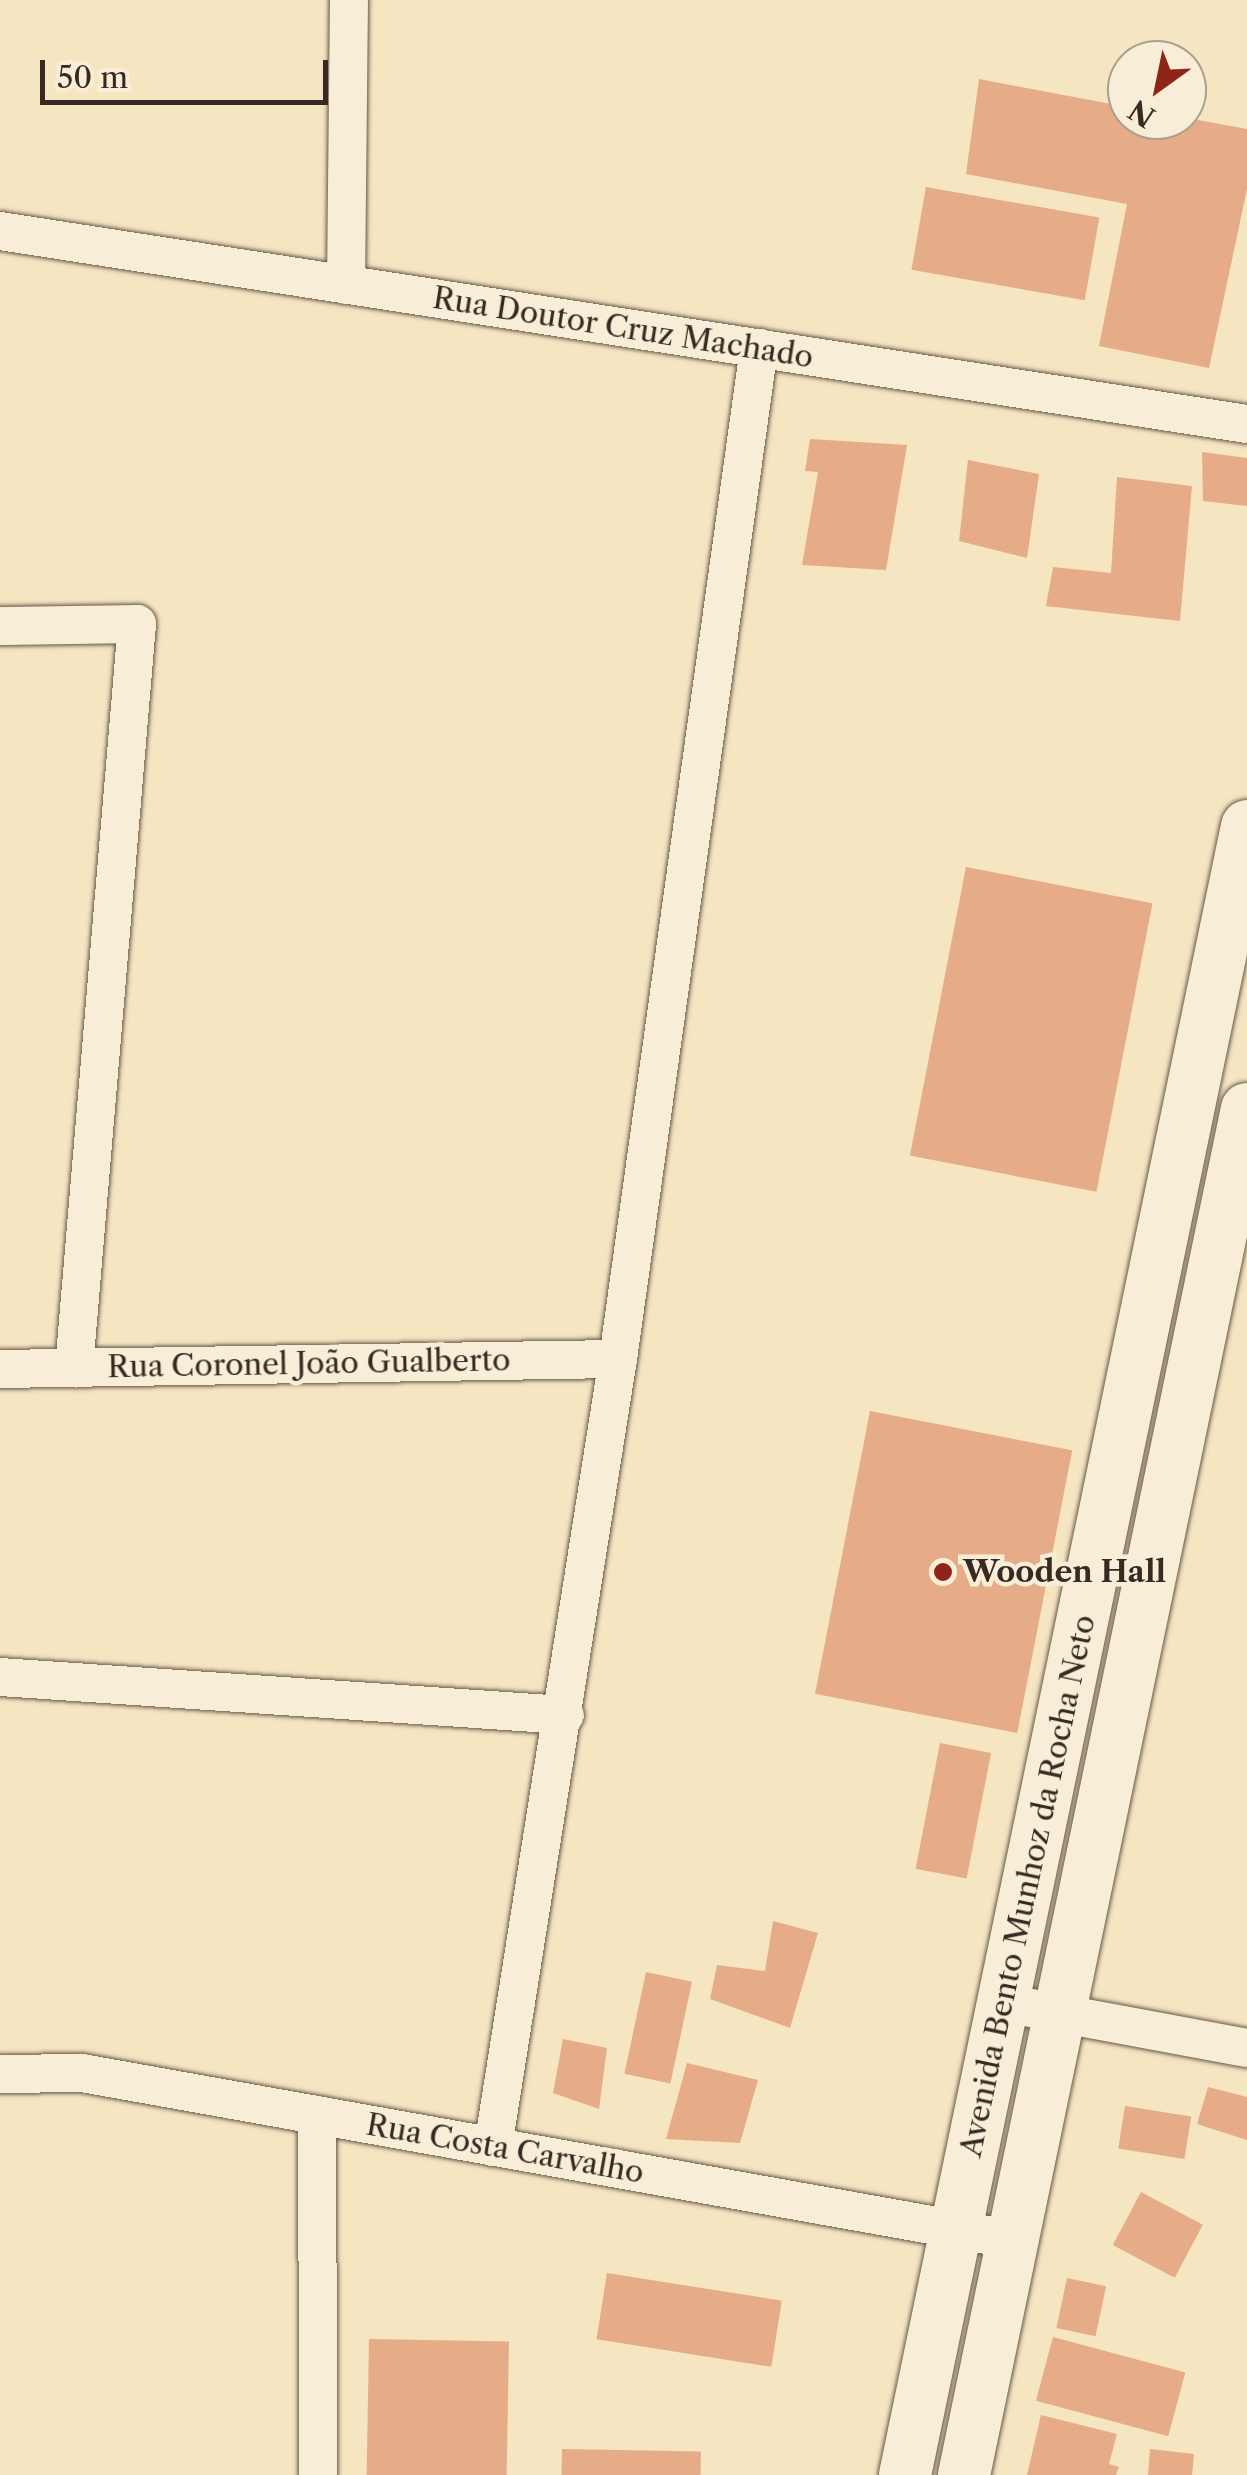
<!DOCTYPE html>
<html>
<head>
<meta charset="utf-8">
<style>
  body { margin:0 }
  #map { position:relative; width:1247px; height:2475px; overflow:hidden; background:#f5e5c1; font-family:"Libre Caslon Text",serif }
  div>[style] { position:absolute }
  .building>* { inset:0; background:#e6ac87; transform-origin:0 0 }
  .roads { filter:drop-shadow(0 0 2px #67584a) drop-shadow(0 0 2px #67584a) }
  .minor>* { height:38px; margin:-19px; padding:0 19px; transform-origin:19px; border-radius:19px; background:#f8eed7 }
  .secondary>* { height:52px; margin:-26px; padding:0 26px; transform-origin:26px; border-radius:26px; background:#f8eed7 }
  .dots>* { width:28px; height:28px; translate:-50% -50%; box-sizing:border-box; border:5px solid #f8eed7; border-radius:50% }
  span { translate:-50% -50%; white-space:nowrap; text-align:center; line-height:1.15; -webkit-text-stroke:9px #f8eed7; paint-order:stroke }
  .street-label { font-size:30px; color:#382922 }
  .poi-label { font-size:30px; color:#382922; font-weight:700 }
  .left { translate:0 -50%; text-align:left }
  .north { position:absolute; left:1107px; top:40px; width:100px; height:100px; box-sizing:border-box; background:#f8eed7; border:2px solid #ab9f8f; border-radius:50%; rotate:213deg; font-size:28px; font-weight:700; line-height:40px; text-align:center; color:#382922 }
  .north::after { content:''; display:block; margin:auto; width:35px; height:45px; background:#8f2418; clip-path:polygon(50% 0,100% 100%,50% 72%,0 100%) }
  .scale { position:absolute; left:40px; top:60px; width:288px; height:45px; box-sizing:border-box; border:5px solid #382922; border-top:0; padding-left:12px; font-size:30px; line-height:35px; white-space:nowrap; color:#382922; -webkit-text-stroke:8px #f8eed7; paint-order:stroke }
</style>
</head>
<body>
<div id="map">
  <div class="building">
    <i style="clip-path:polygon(979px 79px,1127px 107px,1127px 120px,1187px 118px,1247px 129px,1247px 189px,1209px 368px,1099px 346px,1127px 204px,966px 174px)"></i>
    <i style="left:926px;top:187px;width:176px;height:84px;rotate:10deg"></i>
    <i style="clip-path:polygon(810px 439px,907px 445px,886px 570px,802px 565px,818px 472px,805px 471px)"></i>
    <i style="clip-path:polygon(1202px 452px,1247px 458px,1247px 506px,1203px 501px)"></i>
    <i style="clip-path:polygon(968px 460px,1039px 474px,1027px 558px,959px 541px)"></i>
    <i style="clip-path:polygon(1117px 477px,1192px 486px,1180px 621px,1046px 606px,1053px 567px,1111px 573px)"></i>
    <i style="left:966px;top:867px;width:190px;height:294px;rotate:11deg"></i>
    <i style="left:870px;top:1411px;width:206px;height:288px;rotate:11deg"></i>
    <i style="left:940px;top:1743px;width:52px;height:128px;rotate:11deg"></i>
    <i style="clip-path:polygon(773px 1921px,818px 1933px,790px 2028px,710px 1999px,717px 1965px,765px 1971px)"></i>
    <i style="left:646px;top:1972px;width:47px;height:104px;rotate:12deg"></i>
    <i style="clip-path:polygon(563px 2039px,607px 2048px,599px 2109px,553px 2093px)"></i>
    <i style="clip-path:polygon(687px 2063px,758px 2080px,740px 2143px,666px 2139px)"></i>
    <i style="clip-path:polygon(1208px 2087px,1247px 2097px,1247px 2140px,1197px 2124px)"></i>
    <i style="left:1125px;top:2106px;width:67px;height:43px;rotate:9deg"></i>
    <i style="left:1141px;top:2192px;width:70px;height:60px;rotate:28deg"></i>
    <i style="left:607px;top:2273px;width:177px;height:67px;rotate:9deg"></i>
    <i style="left:1067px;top:2278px;width:40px;height:51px;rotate:12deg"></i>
    <i style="left:1053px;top:2337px;width:137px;height:66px;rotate:15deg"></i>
    <i style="left:369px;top:2339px;width:140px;height:136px;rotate:1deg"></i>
    <i style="clip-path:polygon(1041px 2415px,1117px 2434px,1109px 2464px,1119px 2467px,1116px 2475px,1027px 2475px)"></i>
    <i style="left:562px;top:2449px;width:139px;height:26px;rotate:1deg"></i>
    <i style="clip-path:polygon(1150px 2449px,1194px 2454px,1192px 2475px,1148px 2475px)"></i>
  </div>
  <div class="roads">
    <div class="minor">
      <i style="left:0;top:231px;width:1262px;rotate:8.8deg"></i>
      <i style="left:346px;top:285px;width:285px;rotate:-89.4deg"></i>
      <i style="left:0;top:626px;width:137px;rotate:-0.8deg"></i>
      <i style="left:137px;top:624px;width:747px;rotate:94.84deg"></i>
      <i style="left:0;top:1369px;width:618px;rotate:-0.93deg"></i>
      <i style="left:0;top:1677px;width:566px;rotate:3.85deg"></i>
      <i style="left:1004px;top:2003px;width:247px;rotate:10.5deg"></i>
      <i style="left:0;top:2074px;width:82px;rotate:-0.7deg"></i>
      <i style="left:82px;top:2073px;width:942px;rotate:10.15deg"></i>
      <i style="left:317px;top:2115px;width:360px;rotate:89.8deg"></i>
      <i style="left:493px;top:2147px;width:798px;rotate:-80.99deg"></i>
      <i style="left:618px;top:1359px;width:1021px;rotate:-82.06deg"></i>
    </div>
    <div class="secondary">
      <i style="left:905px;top:2475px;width:1684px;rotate:-78.28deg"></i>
      <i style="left:964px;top:2475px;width:1395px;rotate:-78.3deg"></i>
    </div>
  </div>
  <div class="dots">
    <i style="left:943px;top:1572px;background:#8f2418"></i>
  </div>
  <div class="street-label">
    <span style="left:623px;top:328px;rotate:9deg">Rua Doutor Cruz Machado</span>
    <span style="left:309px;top:1364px;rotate:-1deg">Rua Coronel João Gualberto</span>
    <span style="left:1028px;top:1886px;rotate:-78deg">Avenida Bento Munhoz da Rocha Neto</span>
    <span style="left:505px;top:2149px;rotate:10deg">Rua Costa Carvalho</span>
  </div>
  <div class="poi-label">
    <span class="left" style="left:963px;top:1572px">Wooden Hall</span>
  </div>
  <div class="north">N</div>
  <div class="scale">50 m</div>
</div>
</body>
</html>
